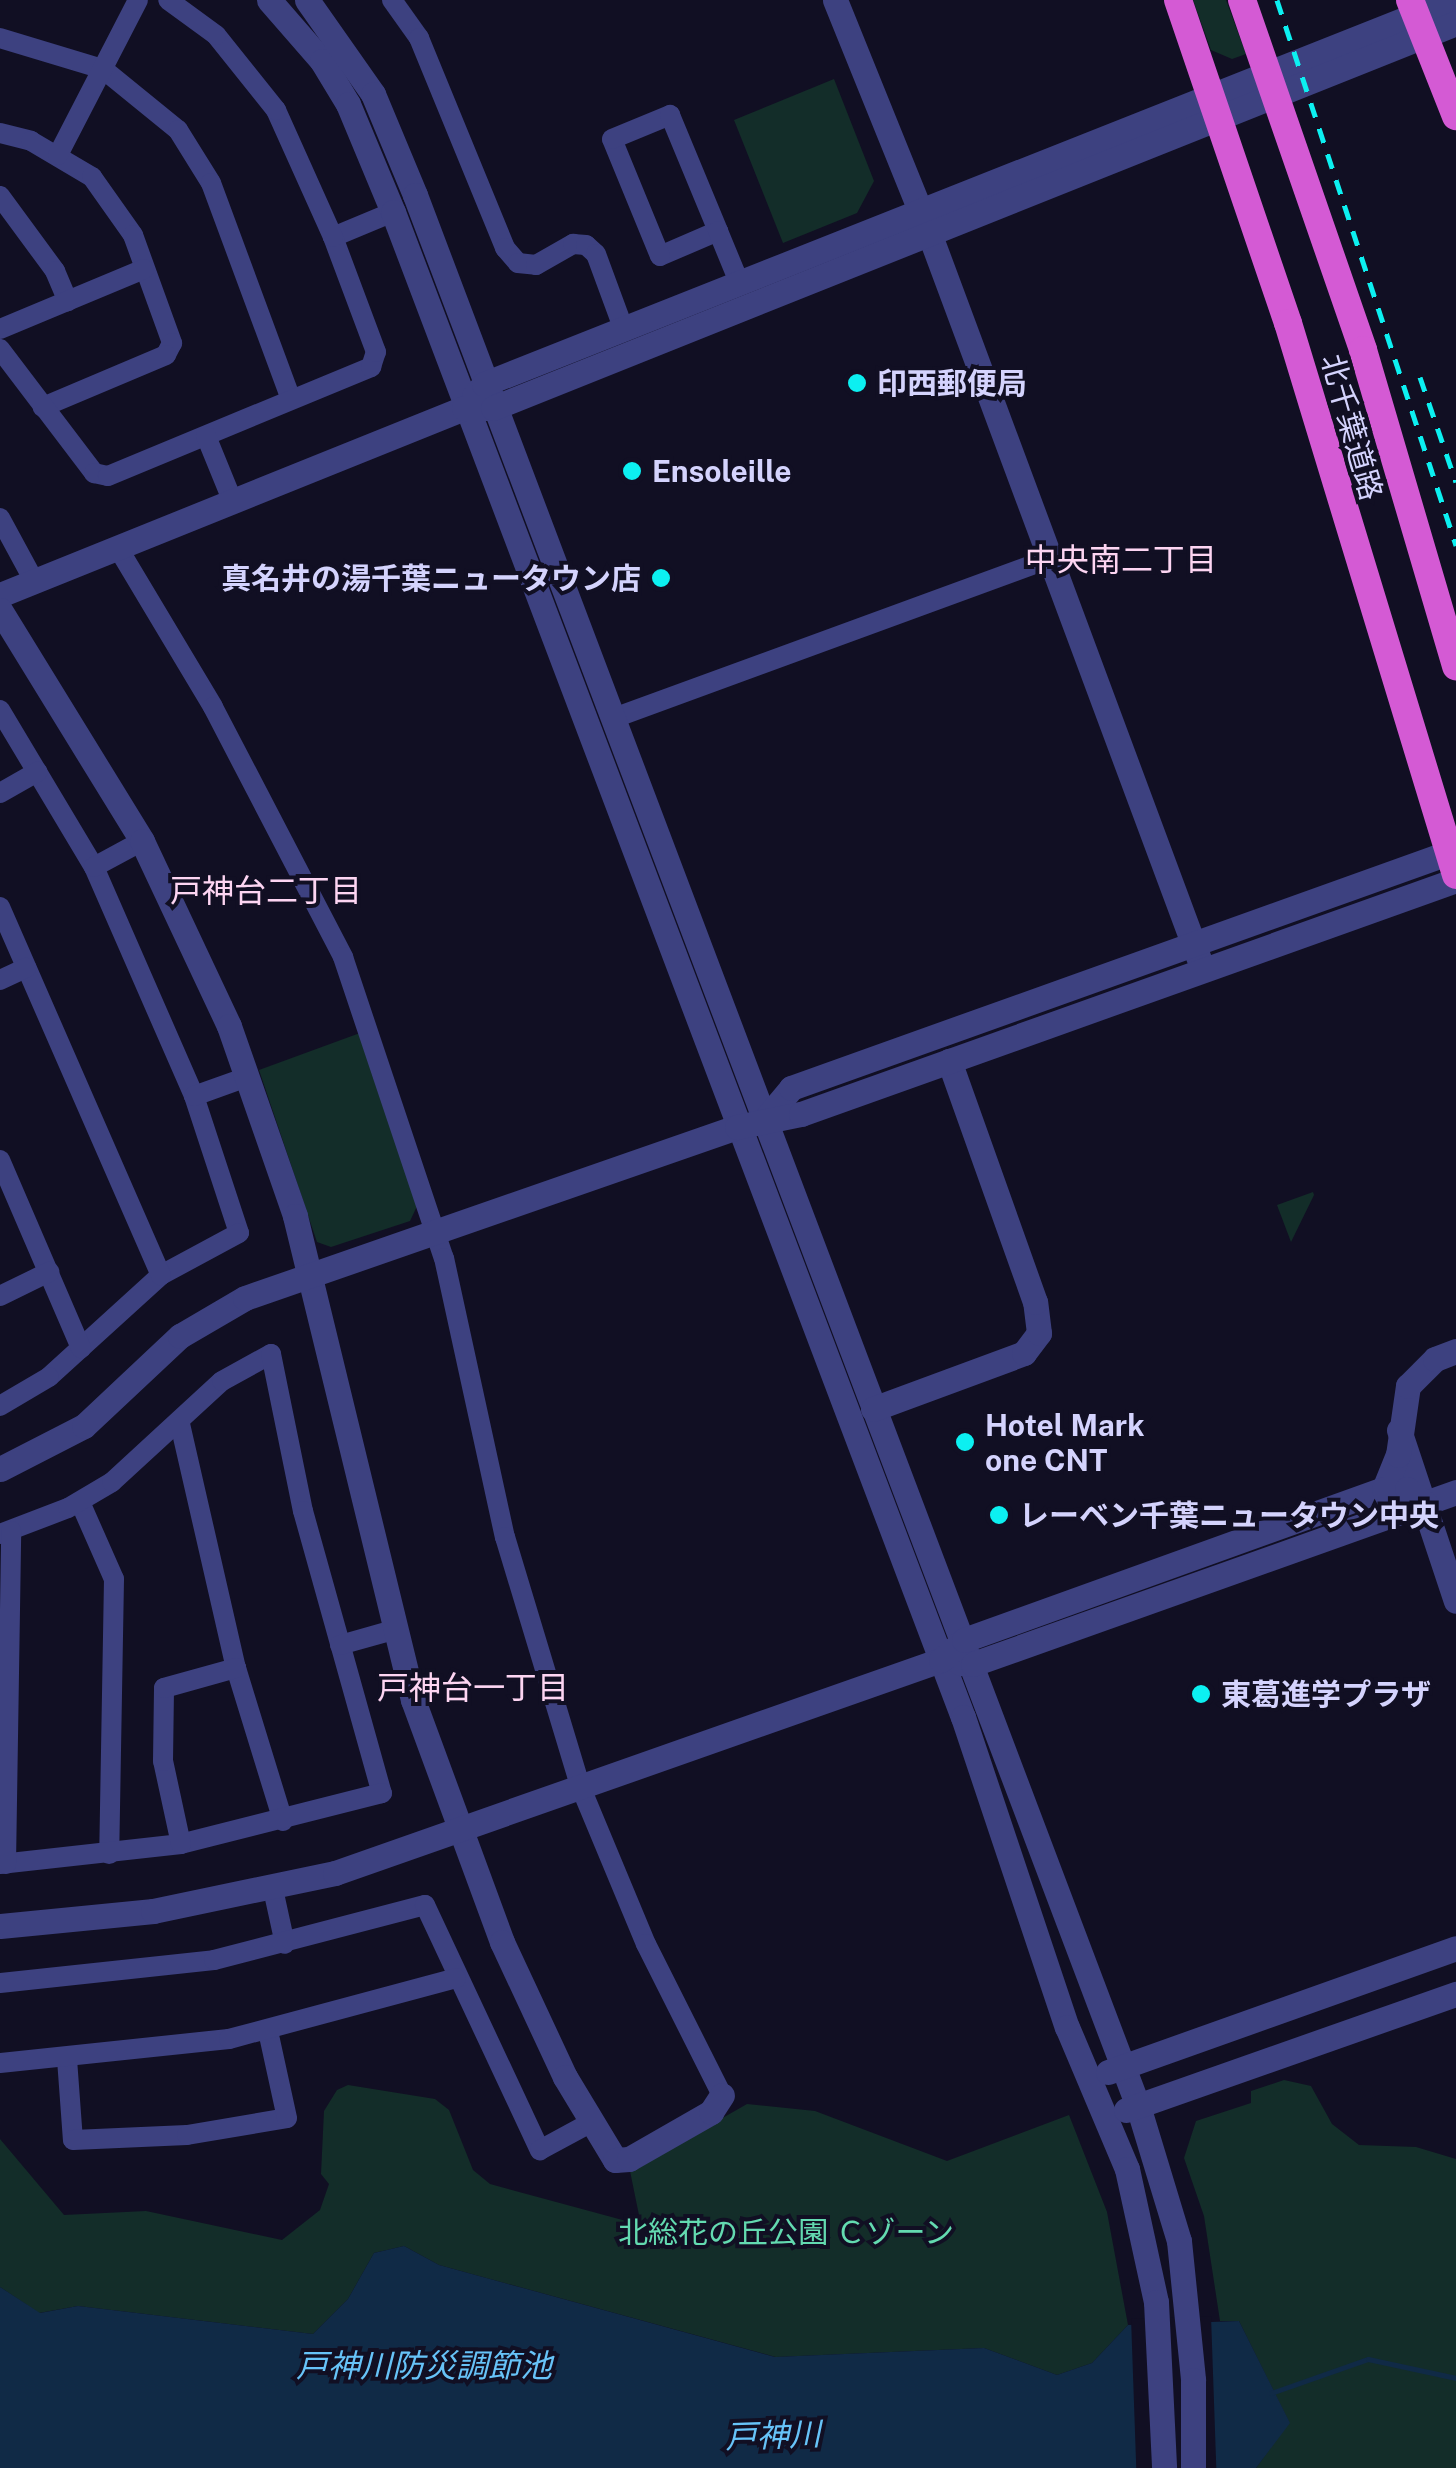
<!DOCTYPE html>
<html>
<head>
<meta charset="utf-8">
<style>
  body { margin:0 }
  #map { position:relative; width:1456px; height:2468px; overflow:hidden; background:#110f23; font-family:"Public Sans","Noto Sans JP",sans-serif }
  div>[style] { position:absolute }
  .green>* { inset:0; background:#132d29 }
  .water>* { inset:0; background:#102a46 }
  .pier>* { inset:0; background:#110f23; transform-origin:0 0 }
  .stream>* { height:5px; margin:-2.5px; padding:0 2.5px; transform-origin:2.5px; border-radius:2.5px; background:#102a46 }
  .minor>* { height:20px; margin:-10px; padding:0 10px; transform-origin:10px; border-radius:10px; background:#3d4180 }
  .tertiary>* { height:25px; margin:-12.5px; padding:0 12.5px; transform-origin:12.5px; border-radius:12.5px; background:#3d4180 }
  .trunk>* { height:28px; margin:-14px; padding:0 14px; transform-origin:14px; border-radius:14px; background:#d45ad4 }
  .rail>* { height:5px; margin-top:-2.5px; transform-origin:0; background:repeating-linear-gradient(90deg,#0cf0f1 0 15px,transparent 0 27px) }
  .dots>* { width:28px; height:28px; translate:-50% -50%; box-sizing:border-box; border:5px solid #110f23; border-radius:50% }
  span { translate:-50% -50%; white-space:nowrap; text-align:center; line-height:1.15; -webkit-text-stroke:8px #110f23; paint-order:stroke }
  .poi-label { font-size:30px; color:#d4d3fd; font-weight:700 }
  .left { translate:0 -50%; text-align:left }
  .right { translate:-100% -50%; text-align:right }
  .street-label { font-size:30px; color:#d4d3fd }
  .park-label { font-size:30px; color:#63dab0 }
  .neighbourhood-label { font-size:32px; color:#fdd5f2 }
  .water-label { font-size:32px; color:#67c3f8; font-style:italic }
</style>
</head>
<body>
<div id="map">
  <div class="green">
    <i style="clip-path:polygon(1193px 0,1226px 0,1246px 54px,1232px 59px,1211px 50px)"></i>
    <i style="clip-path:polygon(834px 79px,874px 181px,857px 213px,783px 243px,734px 120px)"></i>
    <i style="clip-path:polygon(360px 1033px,418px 1204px,410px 1221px,331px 1247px,317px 1242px,259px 1070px)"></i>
    <i style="clip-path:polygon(1313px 1192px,1314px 1195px,1291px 1242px,1277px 1205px)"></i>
    <i style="clip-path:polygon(1284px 2080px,1311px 2086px,1332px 2124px,1359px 2145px,1416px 2147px,1456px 2159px,1456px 2468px,1256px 2468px,1289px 2422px,1239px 2321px,1220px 2321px,1204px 2216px,1184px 2158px,1196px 2121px,1251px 2103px,1251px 2091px)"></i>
    <i style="clip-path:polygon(348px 2085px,435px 2099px,449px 2110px,473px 2170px,490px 2184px,641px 2225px,630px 2171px,747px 2104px,815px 2111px,947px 2161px,1069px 2115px,1107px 2212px,1128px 2325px,1092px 2363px,1057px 2375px,984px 2348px,776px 2357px,439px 2265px,404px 2246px,374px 2253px,348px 2299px,313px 2334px,78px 2306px,39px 2313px,0 2287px,0 2139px,64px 2215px,146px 2211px,282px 2240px,320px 2210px,329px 2184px,321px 2174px,324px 2111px,337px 2090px)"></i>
  </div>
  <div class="water">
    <i style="clip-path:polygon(404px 2246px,439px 2265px,775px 2357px,984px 2348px,1057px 2375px,1092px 2363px,1128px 2325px,1239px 2321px,1290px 2423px,1256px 2468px,0 2468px,0 2287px,40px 2313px,78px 2306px,313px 2334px,348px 2299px,374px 2253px)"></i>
  </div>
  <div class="pier">
    <i style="left:1211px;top:2316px;width:152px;height:80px;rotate:88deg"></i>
  </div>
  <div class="stream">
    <i style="left:1271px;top:2393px;width:103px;rotate:-19.3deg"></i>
    <i style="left:1368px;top:2359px;width:90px;rotate:12.2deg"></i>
  </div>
  <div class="minor">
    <i style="left:392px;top:0;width:47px;rotate:54.6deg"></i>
    <i style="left:419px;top:38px;width:227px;rotate:67.7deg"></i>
    <i style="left:505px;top:248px;width:20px;rotate:49deg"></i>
    <i style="left:518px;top:263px;width:18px;rotate:6deg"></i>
    <i style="left:536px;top:265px;width:43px;rotate:-29.6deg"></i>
    <i style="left:573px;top:244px;width:13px;rotate:4deg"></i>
    <i style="left:586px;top:245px;width:13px;rotate:42deg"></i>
    <i style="left:596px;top:254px;width:81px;rotate:69.8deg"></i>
    <i style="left:0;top:38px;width:108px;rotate:16.8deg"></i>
    <i style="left:103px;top:69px;width:97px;rotate:39.1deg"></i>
    <i style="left:178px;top:130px;width:62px;rotate:58.1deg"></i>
    <i style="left:211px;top:183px;width:230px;rotate:69.7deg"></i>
    <i style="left:0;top:133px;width:32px;rotate:14deg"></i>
    <i style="left:31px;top:141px;width:71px;rotate:30.5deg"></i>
    <i style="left:92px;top:177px;width:71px;rotate:54.7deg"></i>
    <i style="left:133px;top:235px;width:115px;rotate:70.1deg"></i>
    <i style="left:172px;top:343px;width:13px;rotate:117deg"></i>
    <i style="left:166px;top:355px;width:134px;rotate:157.1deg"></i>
    <i style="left:58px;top:155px;width:174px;rotate:-62.7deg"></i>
    <i style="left:0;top:196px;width:93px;rotate:53.7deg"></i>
    <i style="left:55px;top:271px;width:33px;rotate:67deg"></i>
    <i style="left:718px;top:231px;width:63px;rotate:156.7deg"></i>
    <i style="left:660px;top:256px;width:126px;rotate:-112.3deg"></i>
    <i style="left:612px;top:139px;width:63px;rotate:-22.5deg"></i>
    <i style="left:670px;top:115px;width:126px;rotate:67.5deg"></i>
    <i style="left:718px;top:231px;width:55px;rotate:67.6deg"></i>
    <i style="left:333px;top:237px;width:65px;rotate:-22.6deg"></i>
    <i style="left:0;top:329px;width:156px;rotate:-22.6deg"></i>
    <i style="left:0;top:349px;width:156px;rotate:52.8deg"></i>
    <i style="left:94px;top:473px;width:14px;rotate:12deg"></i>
    <i style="left:108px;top:476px;width:285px;rotate:-22.5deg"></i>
    <i style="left:371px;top:367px;width:16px;rotate:-72deg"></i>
    <i style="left:376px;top:352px;width:123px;rotate:-110.5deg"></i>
    <i style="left:333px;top:237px;width:139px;rotate:-114.2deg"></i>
    <i style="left:276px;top:110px;width:96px;rotate:-128.7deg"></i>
    <i style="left:216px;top:35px;width:59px;rotate:-143.9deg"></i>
    <i style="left:206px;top:436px;width:71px;rotate:67.8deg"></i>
    <i style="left:0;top:518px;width:72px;rotate:61.6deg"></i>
    <i style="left:118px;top:548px;width:185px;rotate:59.1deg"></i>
    <i style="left:213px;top:707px;width:282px;rotate:62.5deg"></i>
    <i style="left:343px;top:957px;width:317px;rotate:71.5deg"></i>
    <i style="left:444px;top:1258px;width:286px;rotate:77.7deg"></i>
    <i style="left:505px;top:1537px;width:262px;rotate:73.2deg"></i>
    <i style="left:581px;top:1788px;width:169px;rotate:67.4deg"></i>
    <i style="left:646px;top:1944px;width:169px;rotate:63.3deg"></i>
    <i style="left:0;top:710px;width:183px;rotate:59.1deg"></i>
    <i style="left:94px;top:867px;width:250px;rotate:66.4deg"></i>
    <i style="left:194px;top:1096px;width:144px;rotate:71.8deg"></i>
    <i style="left:239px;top:1233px;width:89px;rotate:151.7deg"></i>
    <i style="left:161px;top:1275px;width:151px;rotate:137.7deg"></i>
    <i style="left:49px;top:1377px;width:57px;rotate:149.4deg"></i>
    <i style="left:614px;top:718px;width:465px;rotate:-20.1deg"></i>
    <i style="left:0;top:793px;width:43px;rotate:-29.6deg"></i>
    <i style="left:94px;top:867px;width:55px;rotate:-28.4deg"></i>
    <i style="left:0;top:907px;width:402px;rotate:66.4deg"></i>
    <i style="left:0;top:980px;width:29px;rotate:-25deg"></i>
    <i style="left:194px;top:1096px;width:56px;rotate:-19.7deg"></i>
    <i style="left:0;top:1160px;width:205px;rotate:66.7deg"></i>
    <i style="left:0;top:1296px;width:55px;rotate:-26.1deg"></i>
    <i style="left:180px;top:1424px;width:250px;rotate:77.1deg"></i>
    <i style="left:236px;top:1668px;width:160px;rotate:72.9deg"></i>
    <i style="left:80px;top:1502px;width:84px;rotate:66.2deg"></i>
    <i style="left:114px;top:1579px;width:275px;rotate:91deg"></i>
    <i style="left:0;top:1534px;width:73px;rotate:-20.9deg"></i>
    <i style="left:68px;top:1508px;width:51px;rotate:-30.6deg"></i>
    <i style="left:112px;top:1482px;width:149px;rotate:-42.6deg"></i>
    <i style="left:222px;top:1381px;width:56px;rotate:-28.9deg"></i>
    <i style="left:271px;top:1354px;width:160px;rotate:78.5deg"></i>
    <i style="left:303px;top:1511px;width:293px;rotate:74.4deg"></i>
    <i style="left:382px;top:1793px;width:207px;rotate:165.8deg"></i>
    <i style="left:181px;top:1844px;width:182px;rotate:173.7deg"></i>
    <i style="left:340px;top:1645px;width:55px;rotate:-15.8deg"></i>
    <i style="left:181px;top:1844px;width:85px;rotate:-102.2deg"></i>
    <i style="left:163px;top:1761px;width:73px;rotate:-89.2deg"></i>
    <i style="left:164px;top:1688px;width:75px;rotate:-15.5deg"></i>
    <i style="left:6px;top:1864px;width:333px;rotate:-89.1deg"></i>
    <i style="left:273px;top:1889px;width:56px;rotate:77.7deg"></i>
    <i style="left:0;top:1983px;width:215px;rotate:-6.1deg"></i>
    <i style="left:214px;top:1960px;width:218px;rotate:-14.6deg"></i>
    <i style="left:425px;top:1905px;width:271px;rotate:64.9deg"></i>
    <i style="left:540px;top:2150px;width:57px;rotate:-28.4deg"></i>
    <i style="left:67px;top:2059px;width:81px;rotate:85.8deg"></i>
    <i style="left:73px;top:2140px;width:114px;rotate:-2.5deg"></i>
    <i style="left:187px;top:2135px;width:101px;rotate:-9.6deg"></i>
    <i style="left:287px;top:2118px;width:89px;rotate:-102.3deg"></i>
    <i style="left:0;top:2063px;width:230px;rotate:-6deg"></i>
    <i style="left:229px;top:2039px;width:235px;rotate:-15deg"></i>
  </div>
  <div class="tertiary">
    <i style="left:269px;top:0;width:81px;rotate:49deg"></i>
    <i style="left:322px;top:61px;width:50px;rotate:58.8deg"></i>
    <i style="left:348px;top:104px;width:117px;rotate:67.4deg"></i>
    <i style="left:393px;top:212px;width:1609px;rotate:69.26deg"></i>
    <i style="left:963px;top:1717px;width:327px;rotate:71.5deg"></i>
    <i style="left:1067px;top:2027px;width:154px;rotate:67.1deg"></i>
    <i style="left:1127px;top:2169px;width:136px;rotate:77.7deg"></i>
    <i style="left:1156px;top:2302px;width:166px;rotate:87.2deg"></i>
    <i style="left:307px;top:0;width:115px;rotate:54.9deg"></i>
    <i style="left:373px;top:94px;width:109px;rotate:67.4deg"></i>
    <i style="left:415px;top:195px;width:2043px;rotate:69.28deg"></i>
    <i style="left:1138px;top:2106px;width:141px;rotate:73.1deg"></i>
    <i style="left:1179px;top:2241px;width:140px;rotate:84.2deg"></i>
    <i style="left:1193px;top:2380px;width:88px;rotate:90deg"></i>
    <i style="left:835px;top:0;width:248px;rotate:68deg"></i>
    <i style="left:928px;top:230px;width:786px;rotate:69.61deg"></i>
    <i style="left:474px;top:396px;width:16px;rotate:-50deg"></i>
    <i style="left:484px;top:384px;width:1042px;rotate:-21.62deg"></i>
    <i style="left:0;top:595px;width:500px;rotate:-21.95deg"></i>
    <i style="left:464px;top:408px;width:29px"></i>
    <i style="left:493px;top:408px;width:1037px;rotate:-21.79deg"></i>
    <i style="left:0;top:610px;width:271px;rotate:58.4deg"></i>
    <i style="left:142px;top:841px;width:204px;rotate:64.8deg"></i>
    <i style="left:229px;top:1026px;width:201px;rotate:70.8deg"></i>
    <i style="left:295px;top:1216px;width:498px;rotate:76.3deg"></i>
    <i style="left:413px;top:1700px;width:258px;rotate:69.8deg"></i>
    <i style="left:502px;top:1942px;width:149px;rotate:65deg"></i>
    <i style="left:565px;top:2077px;width:97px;rotate:58.9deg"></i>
    <i style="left:615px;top:2160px;width:14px;rotate:-4deg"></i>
    <i style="left:629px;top:2159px;width:95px;rotate:-29.8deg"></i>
    <i style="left:711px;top:2112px;width:20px;rotate:-57deg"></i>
    <i style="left:767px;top:1117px;width:38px;rotate:-50deg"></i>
    <i style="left:791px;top:1088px;width:706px;rotate:-19.69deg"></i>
    <i style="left:873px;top:1409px;width:161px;rotate:-20.3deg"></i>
    <i style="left:1024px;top:1353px;width:25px;rotate:-53deg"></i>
    <i style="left:1039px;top:1333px;width:31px;rotate:-97deg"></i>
    <i style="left:1035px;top:1302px;width:256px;rotate:-109.6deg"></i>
    <i style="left:1399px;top:1430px;width:180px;rotate:71.6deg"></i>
    <i style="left:0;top:1469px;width:94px;rotate:-27.1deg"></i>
    <i style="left:84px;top:1426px;width:132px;rotate:-43.2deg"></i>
    <i style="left:180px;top:1336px;width:75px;rotate:-30.3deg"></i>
    <i style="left:245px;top:1298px;width:521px;rotate:-19.17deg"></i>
    <i style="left:737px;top:1127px;width:65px;rotate:-11.5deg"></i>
    <i style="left:801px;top:1114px;width:696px;rotate:-19.66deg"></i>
    <i style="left:1384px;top:1489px;width:37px;rotate:-68deg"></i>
    <i style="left:1398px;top:1455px;width:70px;rotate:-81.8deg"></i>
    <i style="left:1408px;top:1386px;width:38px;rotate:-45deg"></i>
    <i style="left:1435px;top:1359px;width:22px;rotate:-21deg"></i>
    <i style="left:960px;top:1663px;width:13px;rotate:4deg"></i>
    <i style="left:973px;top:1664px;width:513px;rotate:-19.6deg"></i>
    <i style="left:0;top:1926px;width:154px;rotate:-5.6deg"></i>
    <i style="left:153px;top:1911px;width:186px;rotate:-11.8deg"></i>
    <i style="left:335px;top:1873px;width:642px;rotate:-19.37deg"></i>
    <i style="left:941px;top:1660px;width:30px;rotate:-41deg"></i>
    <i style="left:964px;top:1640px;width:446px;rotate:-19.8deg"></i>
    <i style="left:1384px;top:1489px;width:23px"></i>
    <i style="left:1407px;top:1489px;width:24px;rotate:38deg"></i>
    <i style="left:1108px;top:2072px;width:369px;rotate:-19.6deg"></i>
    <i style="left:1126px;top:2110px;width:350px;rotate:-19.4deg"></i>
  </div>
  <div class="trunk">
    <i style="left:1178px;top:0;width:341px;rotate:71.2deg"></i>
    <i style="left:1288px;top:323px;width:577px;rotate:73.07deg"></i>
    <i style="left:1242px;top:0;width:370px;rotate:70.9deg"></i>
    <i style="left:1363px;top:350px;width:330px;rotate:73.6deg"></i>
    <i style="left:1410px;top:0;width:125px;rotate:68.4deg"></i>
  </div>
  <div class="rail">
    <i style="left:1277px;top:0;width:574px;rotate:71.82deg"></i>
    <i style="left:1420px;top:377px;width:111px;rotate:71.1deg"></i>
  </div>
  <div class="dots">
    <i style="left:857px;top:383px;background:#0cf0f1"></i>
    <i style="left:632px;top:471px;background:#0cf0f1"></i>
    <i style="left:661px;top:578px;background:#0cf0f1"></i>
    <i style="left:965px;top:1442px;background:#0cf0f1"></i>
    <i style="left:999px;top:1515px;background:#0cf0f1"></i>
    <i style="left:1201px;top:1694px;background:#0cf0f1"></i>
  </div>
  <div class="poi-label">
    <span class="left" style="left:877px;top:383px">印西郵便局</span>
    <span class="left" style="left:652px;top:471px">Ensoleille</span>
    <span class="right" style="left:641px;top:578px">真名井の湯千葉ニュータウン店</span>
    <span class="left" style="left:985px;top:1442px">Hotel Mark<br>one CNT</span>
    <span class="left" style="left:1019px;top:1515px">レーベン千葉ニュータウン中央</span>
    <span class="left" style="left:1221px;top:1694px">東葛進学プラザ</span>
  </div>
  <div class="street-label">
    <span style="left:1352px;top:427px;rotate:74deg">北千葉道路</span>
  </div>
  <div class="park-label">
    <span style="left:786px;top:2232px">北総花の丘公園 Ｃゾーン</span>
  </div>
  <div class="neighbourhood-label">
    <span style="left:1121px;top:560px">中央南二丁目</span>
    <span style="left:266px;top:891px">戸神台二丁目</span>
    <span style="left:473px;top:1688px">戸神台一丁目</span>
  </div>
  <div class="water-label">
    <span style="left:424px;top:2366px">戸神川防災調節池</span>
    <span style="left:773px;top:2436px;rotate:-2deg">戸神川</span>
  </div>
</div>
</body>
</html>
